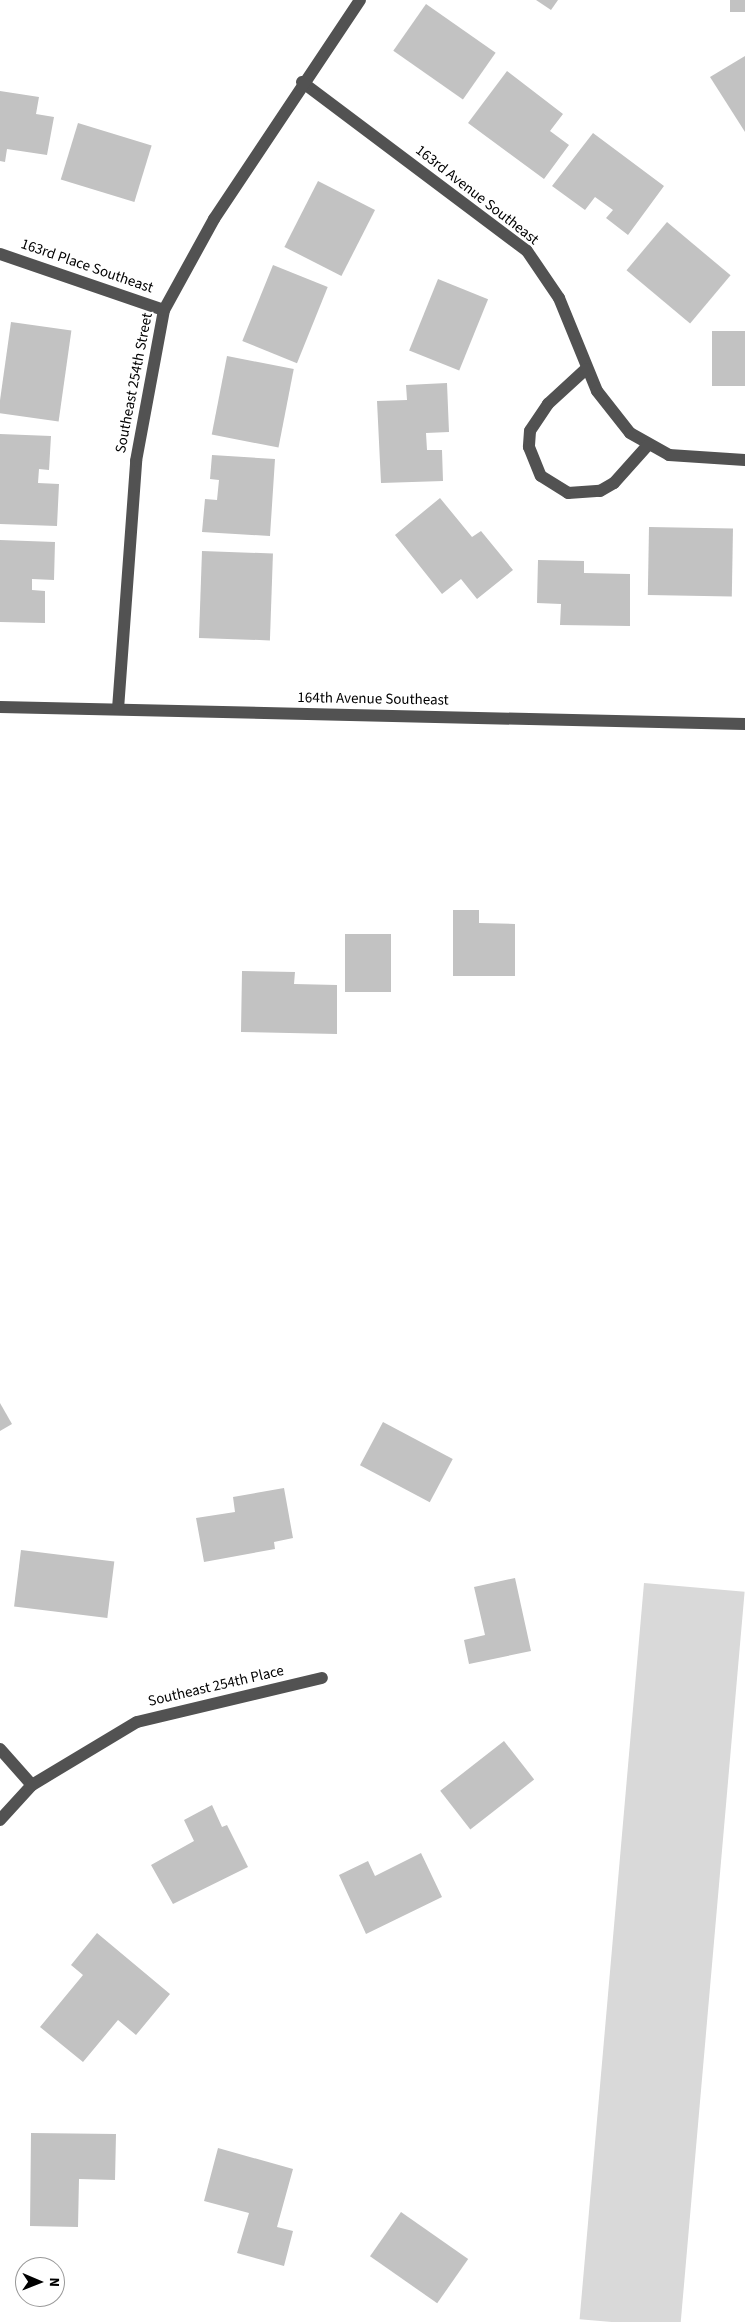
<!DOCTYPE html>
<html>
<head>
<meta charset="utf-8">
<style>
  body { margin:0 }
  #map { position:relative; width:745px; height:2322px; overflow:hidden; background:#fff; font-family:"Source Sans 3",sans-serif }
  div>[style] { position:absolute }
  .green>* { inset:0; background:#d9d9d9; transform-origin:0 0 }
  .building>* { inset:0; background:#c2c2c2; transform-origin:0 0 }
  .minor>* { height:12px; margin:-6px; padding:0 6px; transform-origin:6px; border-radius:6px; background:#525252 }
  span { translate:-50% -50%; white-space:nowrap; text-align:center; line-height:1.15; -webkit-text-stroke:4px #fff; paint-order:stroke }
  .street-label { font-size:15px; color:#000 }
  .north { position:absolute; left:15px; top:2257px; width:50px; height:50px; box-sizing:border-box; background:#fff; border:1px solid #999; border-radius:50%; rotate:91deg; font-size:14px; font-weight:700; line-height:20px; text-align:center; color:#000 }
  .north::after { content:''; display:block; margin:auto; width:18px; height:22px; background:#000; clip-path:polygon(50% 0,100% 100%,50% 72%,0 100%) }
</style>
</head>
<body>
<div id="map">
  <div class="green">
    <i style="left:644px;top:1583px;width:101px;height:739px;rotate:5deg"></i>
  </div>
  <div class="building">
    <i style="clip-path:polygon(536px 0,558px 0,551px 10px)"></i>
    <i style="left:730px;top:0;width:15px;height:12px"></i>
    <i style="left:426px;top:4px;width:85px;height:57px;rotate:35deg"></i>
    <i style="clip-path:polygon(745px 56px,745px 132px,710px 77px)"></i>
    <i style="clip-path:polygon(507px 71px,563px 114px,550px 131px,569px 145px,544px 179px,468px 123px)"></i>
    <i style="clip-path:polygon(0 91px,39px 97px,36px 114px,54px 117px,47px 155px,7px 149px,5px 162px,0 161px)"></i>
    <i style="left:78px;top:123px;width:77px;height:59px;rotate:17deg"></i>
    <i style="clip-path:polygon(593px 133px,664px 186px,628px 235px,606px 218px,613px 210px,595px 197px,585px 210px,552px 186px)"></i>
    <i style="left:318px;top:181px;width:64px;height:74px;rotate:27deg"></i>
    <i style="left:667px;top:222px;width:83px;height:63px;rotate:40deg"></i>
    <i style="left:273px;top:265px;width:59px;height:82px;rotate:22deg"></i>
    <i style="left:438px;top:279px;width:54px;height:77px;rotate:22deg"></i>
    <i style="left:11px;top:322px;width:61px;height:92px;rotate:8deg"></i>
    <i style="left:745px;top:331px;width:55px;height:33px;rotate:90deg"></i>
    <i style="left:227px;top:356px;width:68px;height:80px;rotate:11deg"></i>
    <i style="clip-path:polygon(447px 383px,449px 432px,426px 433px,427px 450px,442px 450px,443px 481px,381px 483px,377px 401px,407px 400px,406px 385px)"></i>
    <i style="clip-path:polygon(0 434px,51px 436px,49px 470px,39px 469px,38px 483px,59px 484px,57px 526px,0 524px)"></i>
    <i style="clip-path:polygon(212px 455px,275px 459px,270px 536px,202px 532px,205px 499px,217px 500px,219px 480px,210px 479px)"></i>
    <i style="clip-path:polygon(440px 498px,472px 537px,481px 531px,513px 570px,477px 599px,461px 579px,442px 594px,395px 535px)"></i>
    <i style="left:649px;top:527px;width:84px;height:68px;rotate:1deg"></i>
    <i style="clip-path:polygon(0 540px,55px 542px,54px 580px,32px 579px,32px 590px,45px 591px,45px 623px,0 622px)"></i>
    <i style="left:202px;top:551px;width:71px;height:87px;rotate:2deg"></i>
    <i style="clip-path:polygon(538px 560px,584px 561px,584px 573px,630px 574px,630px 626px,560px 625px,561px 604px,537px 603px)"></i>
    <i style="clip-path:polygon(453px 910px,479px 910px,479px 923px,515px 924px,515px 976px,453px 976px)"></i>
    <i style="left:391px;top:934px;width:58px;height:46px;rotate:90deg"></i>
    <i style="clip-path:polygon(242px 971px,295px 972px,294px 984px,337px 985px,337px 1034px,241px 1032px)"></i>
    <i style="clip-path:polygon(0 1403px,12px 1424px,0 1431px)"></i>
    <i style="left:383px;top:1422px;width:79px;height:49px;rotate:28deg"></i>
    <i style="clip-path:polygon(284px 1488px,293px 1538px,274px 1542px,275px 1549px,204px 1562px,196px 1518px,235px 1512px,233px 1497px)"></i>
    <i style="left:21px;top:1550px;width:94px;height:57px;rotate:7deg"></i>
    <i style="clip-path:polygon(515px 1578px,531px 1651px,469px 1664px,464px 1640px,485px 1635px,474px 1587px)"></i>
    <i style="left:504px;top:1741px;width:49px;height:81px;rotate:52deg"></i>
    <i style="clip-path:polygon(212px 1805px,222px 1827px,227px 1825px,248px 1867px,173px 1904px,151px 1865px,194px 1841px,184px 1820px)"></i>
    <i style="clip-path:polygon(421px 1853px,442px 1897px,366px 1934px,339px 1875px,368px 1861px,375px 1876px)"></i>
    <i style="clip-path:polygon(97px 1933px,170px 1994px,136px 2035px,118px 2020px,83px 2062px,40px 2027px,83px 1975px,71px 1965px)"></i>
    <i style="clip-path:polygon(31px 2133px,116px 2134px,115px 2180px,79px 2179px,78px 2227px,30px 2226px)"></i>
    <i style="clip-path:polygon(218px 2148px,293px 2169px,277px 2227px,293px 2231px,284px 2266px,237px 2253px,249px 2213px,204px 2201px)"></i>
    <i style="left:401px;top:2212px;width:82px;height:54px;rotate:35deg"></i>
  </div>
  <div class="minor">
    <i style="left:302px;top:82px;width:281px;rotate:36.9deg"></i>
    <i style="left:527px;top:251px;width:57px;rotate:55.8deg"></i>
    <i style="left:559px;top:298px;width:100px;rotate:67.8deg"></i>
    <i style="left:597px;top:391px;width:53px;rotate:51.8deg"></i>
    <i style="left:630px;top:433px;width:45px;rotate:29.4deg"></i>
    <i style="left:669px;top:455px;width:76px;rotate:3.8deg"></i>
    <i style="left:0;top:254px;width:173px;rotate:18.9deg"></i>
    <i style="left:586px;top:369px;width:52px;rotate:137.4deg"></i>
    <i style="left:548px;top:404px;width:32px;rotate:124deg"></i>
    <i style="left:530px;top:431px;width:16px;rotate:94deg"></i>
    <i style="left:529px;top:447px;width:31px;rotate:68deg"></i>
    <i style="left:541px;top:476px;width:32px;rotate:32deg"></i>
    <i style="left:568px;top:493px;width:32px;rotate:-4deg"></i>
    <i style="left:600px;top:491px;width:16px;rotate:-30deg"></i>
    <i style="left:614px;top:483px;width:51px;rotate:-48.2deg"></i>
    <i style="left:0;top:707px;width:745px;rotate:1.31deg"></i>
    <i style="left:118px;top:709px;width:249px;rotate:-85.8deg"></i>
    <i style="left:136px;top:461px;width:154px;rotate:-79.5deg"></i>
    <i style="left:164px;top:310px;width:104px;rotate:-61.2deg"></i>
    <i style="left:214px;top:219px;width:263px;rotate:-56.3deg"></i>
    <i style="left:0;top:1749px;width:48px;rotate:48.4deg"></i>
    <i style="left:0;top:1820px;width:47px;rotate:-47.6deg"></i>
    <i style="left:32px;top:1785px;width:122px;rotate:-31deg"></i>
    <i style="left:137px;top:1722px;width:190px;rotate:-13.4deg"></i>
  </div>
  <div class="street-label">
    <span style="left:477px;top:195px;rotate:38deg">163rd Avenue Southeast</span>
    <span style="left:87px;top:266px;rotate:19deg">163rd Place Southeast</span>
    <span style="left:134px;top:383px;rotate:-79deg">Southeast 254th Street</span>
    <span style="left:373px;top:699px;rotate:1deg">164th Avenue Southeast</span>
    <span style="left:216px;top:1686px;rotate:-13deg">Southeast 254th Place</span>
  </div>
  <div class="north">N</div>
</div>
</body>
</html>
